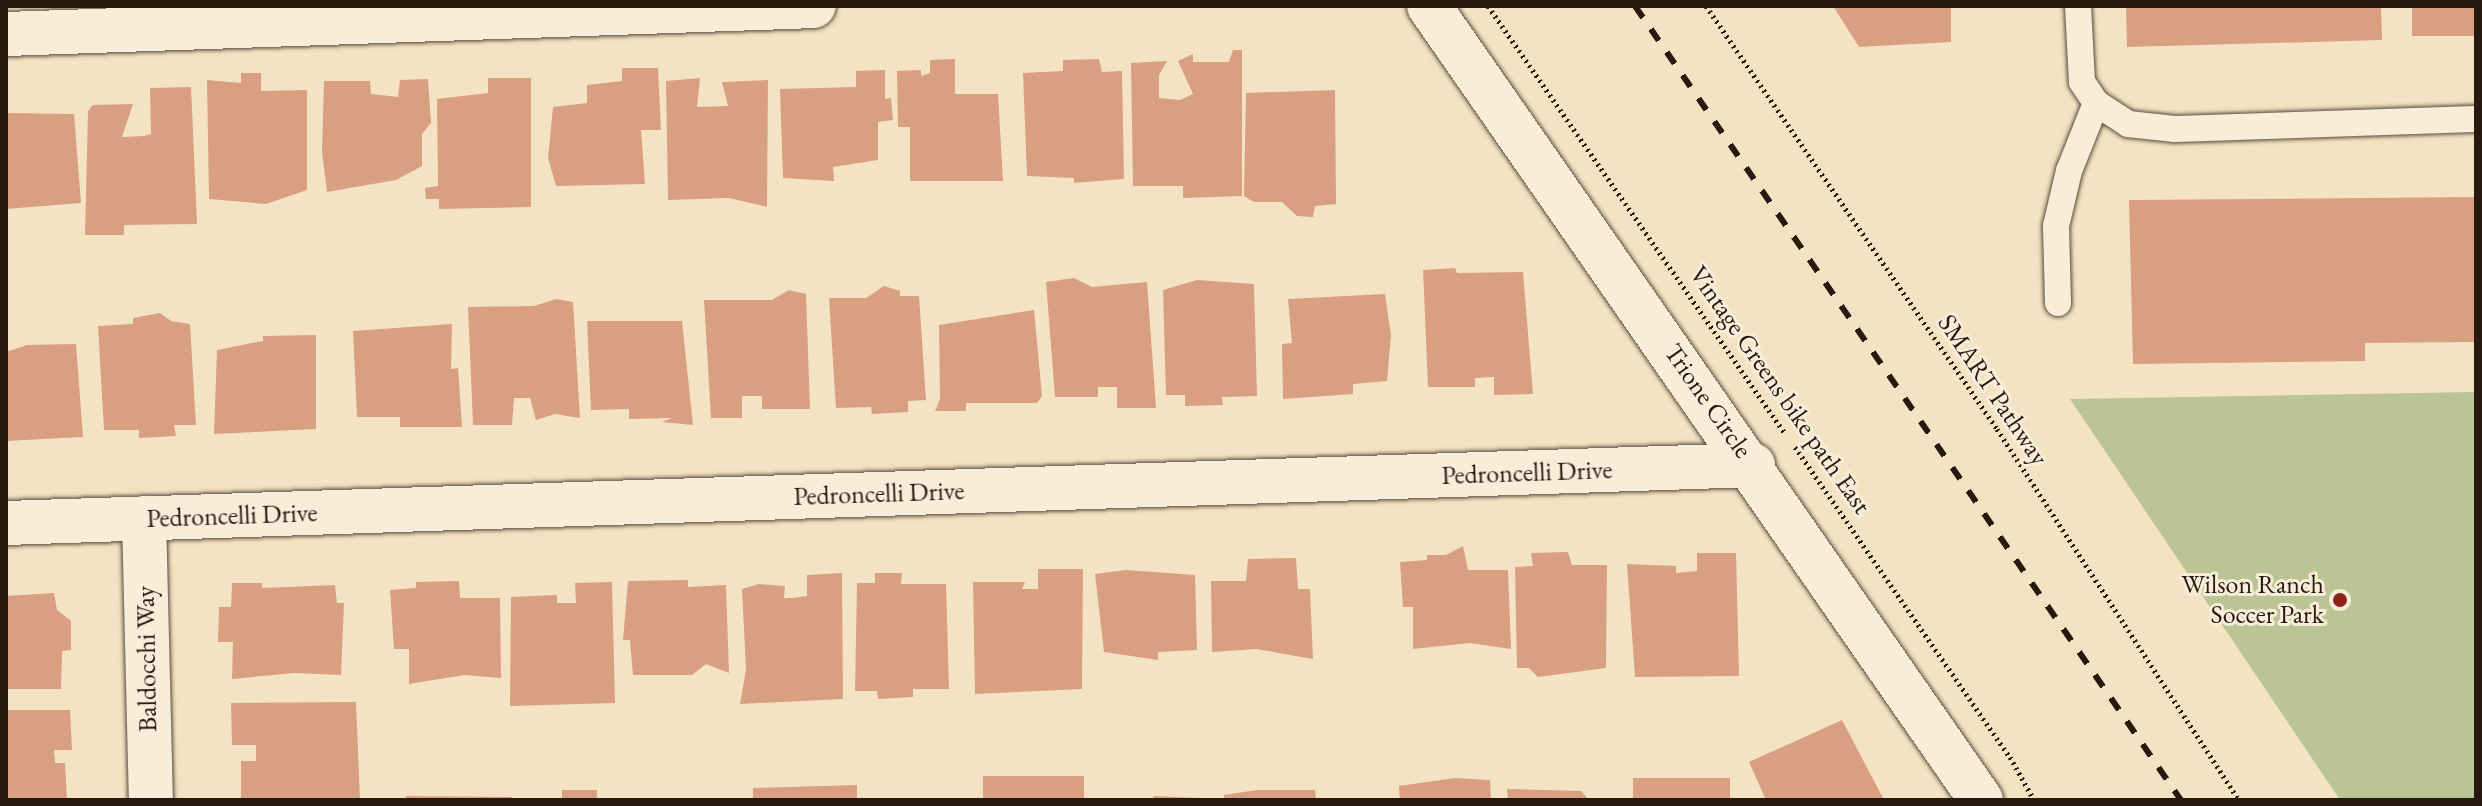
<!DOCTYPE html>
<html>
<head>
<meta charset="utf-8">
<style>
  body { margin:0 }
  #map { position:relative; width:2482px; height:806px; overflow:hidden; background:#f3e3c3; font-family:"EB Garamond",serif }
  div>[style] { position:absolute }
  .green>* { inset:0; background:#bbc494 }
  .building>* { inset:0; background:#d99f82; transform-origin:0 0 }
  .path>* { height:5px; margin-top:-2.5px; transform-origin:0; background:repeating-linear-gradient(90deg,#28190f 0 2px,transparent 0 6px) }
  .roads { filter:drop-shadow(0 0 2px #5b4c3c) drop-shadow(0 0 2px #5b4c3c) }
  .service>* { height:26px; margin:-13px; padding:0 13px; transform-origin:13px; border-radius:13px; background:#f7edd8 }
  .minor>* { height:44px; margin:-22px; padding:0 22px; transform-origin:22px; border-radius:22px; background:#f7edd8 }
  .rail>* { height:6px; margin-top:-3px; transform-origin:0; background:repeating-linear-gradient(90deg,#28190f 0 14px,transparent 0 28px) }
  .dots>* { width:22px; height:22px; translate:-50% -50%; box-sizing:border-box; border:4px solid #f7edd8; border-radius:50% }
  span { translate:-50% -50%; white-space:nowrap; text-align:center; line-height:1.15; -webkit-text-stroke:6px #f7edd8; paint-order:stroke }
  .street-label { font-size:26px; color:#28190f }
  .poi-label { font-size:26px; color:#28190f }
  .right { translate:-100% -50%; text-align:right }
  .frame { position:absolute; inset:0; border:8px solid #28190f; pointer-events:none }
</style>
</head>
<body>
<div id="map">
  <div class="green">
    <i style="clip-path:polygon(2476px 392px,2476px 800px,2340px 800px,2070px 399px)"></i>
  </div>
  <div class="building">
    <i style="clip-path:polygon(1833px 6px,1951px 6px,1951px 42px,1859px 47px)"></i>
    <i style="clip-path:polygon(2126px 6px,2381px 6px,2382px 40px,2127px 47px)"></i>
    <i style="left:2412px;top:6px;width:64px;height:30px"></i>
    <i style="clip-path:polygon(1233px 50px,1242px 50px,1242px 196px,1183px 198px,1183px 186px,1133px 186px,1131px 63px,1167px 61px,1159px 75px,1159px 98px,1180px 100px,1193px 94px,1178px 61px,1193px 54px,1193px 62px,1229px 62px)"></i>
    <i style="clip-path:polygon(955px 59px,955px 94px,998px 94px,1003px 181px,910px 181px,910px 127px,898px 127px,897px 71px,921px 70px,921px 76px,930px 73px,930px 60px)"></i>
    <i style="clip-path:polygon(1099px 59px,1102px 72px,1122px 71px,1124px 179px,1074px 183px,1074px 178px,1027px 176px,1023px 73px,1063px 71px,1063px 60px)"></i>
    <i style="clip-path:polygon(622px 68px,658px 68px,661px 130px,641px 130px,645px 184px,556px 186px,548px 158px,553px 107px,587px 103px,587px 85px,622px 81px)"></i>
    <i style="clip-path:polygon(885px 70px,885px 99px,891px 98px,893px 120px,878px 122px,878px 160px,833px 167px,834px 181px,783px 178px,780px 89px,856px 87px,856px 71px)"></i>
    <i style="clip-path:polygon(241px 73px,261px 73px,261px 91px,307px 90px,307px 190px,266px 204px,209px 199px,207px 80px,241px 83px)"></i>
    <i style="clip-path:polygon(488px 78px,531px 78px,531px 207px,439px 209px,439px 199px,426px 199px,425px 188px,438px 186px,437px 99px,488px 93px)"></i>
    <i style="clip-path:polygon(700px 78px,697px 107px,728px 106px,722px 82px,768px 80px,767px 207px,729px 198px,668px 200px,666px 81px)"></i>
    <i style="clip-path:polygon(428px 79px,431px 123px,422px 134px,422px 166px,396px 180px,327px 192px,322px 152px,324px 81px,370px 81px,371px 94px,398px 97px,400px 80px)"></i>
    <i style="clip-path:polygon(191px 87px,197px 224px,124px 225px,124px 235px,85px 235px,88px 111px,93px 105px,133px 104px,122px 137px,144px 136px,151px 134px,150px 88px)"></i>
    <i style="clip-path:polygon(1335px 90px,1336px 204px,1315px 206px,1313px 217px,1297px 216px,1282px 202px,1254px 202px,1244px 196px,1246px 93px)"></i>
    <i style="clip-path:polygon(6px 113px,74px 114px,81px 203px,6px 209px)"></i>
    <i style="clip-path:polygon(2476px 197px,2476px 342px,2365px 343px,2365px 361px,2133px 364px,2129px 200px)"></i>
    <i style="clip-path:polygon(1455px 268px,1457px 273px,1523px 272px,1533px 394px,1494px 395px,1494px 377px,1475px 378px,1475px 387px,1428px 387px,1423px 270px)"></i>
    <i style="clip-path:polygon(1074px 278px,1092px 287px,1147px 282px,1156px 408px,1117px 408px,1117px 387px,1098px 387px,1098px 397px,1055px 397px,1046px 282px)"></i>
    <i style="clip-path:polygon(1197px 280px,1254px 284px,1257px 396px,1222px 397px,1223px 405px,1185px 406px,1185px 395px,1166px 395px,1163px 290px)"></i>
    <i style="clip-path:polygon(884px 286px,900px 291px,900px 296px,919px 296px,926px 400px,908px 401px,908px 412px,872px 414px,871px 407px,836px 408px,829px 298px,866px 298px)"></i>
    <i style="clip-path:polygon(789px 290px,806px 294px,810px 409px,762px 409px,762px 396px,742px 396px,742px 418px,711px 418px,704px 300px,772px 300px)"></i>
    <i style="clip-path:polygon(1385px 294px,1391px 335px,1387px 381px,1353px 384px,1353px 394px,1283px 399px,1282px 344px,1292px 343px,1288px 299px)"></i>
    <i style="clip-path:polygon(556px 299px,573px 302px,580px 418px,555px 414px,536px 420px,530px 398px,514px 398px,512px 425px,473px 425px,468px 307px,534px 306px)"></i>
    <i style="clip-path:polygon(1034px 310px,1042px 396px,1037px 403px,966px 403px,966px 411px,935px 411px,940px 399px,939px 325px)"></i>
    <i style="clip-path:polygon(160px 313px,171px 321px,190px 324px,196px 425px,174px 425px,176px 436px,139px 438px,139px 430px,104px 430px,98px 326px,133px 324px,133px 318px)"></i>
    <i style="clip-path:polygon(587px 321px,682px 321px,693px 425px,662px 422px,672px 418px,629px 419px,629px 409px,591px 410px)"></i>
    <i style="clip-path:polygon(452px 324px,451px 369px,458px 368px,462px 427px,400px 427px,400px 417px,357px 417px,353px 331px)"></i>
    <i style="clip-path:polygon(316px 335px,316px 429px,214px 434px,217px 350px,263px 341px,263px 336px)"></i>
    <i style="clip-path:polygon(76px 344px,83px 437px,6px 441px,6px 352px,27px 345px)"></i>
    <i style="clip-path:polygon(1463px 546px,1468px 570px,1508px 570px,1511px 649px,1470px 643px,1413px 649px,1413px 607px,1403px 607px,1400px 562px,1427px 560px,1427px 555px,1446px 555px)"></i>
    <i style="clip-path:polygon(1568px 552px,1572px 565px,1607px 565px,1606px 668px,1538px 677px,1529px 668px,1517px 668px,1515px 567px,1533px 566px,1531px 553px)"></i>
    <i style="clip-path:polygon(1697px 553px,1736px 553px,1739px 676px,1635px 677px,1627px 564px,1676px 566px,1676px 573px,1697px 571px)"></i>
    <i style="clip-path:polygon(1296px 558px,1298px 589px,1310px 589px,1313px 659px,1256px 649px,1212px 652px,1211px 581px,1246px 581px,1248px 559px)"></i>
    <i style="clip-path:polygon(1038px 569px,1083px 569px,1082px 689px,975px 694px,973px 582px,1025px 582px,1022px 589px,1038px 589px)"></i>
    <i style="clip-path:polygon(1126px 570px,1195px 575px,1197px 650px,1158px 652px,1158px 660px,1104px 652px,1095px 574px)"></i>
    <i style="clip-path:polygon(842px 573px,843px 699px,740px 704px,746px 669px,742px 589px,759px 584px,785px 586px,784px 598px,792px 598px,807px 596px,807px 575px)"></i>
    <i style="clip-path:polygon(875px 573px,902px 573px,901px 584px,946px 584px,949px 689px,913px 689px,913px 697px,878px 699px,877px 691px,855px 691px,857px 583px,875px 583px)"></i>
    <i style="clip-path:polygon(688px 580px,688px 587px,726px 585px,729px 673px,706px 664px,692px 675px,633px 675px,630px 640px,623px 640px,628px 581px)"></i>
    <i style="clip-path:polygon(459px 581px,460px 598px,500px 598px,501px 678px,464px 675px,409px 684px,409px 649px,394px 649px,390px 590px,416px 588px,416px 582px)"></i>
    <i style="clip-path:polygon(612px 582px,615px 703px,510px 706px,511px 597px,557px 595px,557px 603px,576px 603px,575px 583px)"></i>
    <i style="clip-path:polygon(232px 583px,262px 583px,262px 588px,335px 585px,337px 603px,344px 603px,341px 675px,294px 673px,232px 679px,233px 642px,218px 642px,219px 607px,231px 607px)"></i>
    <i style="clip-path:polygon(54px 593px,57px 610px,71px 621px,71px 650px,62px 651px,61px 689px,6px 689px,6px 596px)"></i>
    <i style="clip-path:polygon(356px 702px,360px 800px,241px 800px,241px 761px,256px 761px,256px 745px,232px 745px,231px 703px)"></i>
    <i style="clip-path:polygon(6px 710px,70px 710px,72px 750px,54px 750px,55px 763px,65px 763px,67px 800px,6px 800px)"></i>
    <i style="clip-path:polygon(1842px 720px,1884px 800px,1766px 800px,1749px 762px)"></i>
    <i style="left:1084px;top:776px;width:24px;height:101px;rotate:90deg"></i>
    <i style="clip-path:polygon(1455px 778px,1490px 780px,1491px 800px,1400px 800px,1399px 786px)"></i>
    <i style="left:1633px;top:778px;width:97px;height:22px"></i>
    <i style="clip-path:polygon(857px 785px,857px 800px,753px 800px,753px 788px)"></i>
    <i style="clip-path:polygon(1507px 789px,1581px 791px,1589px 800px,1508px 800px)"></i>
    <i style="left:597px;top:790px;width:10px;height:35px;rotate:90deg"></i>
    <i style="clip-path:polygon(1257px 790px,1315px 790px,1316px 800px,1224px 800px,1224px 795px)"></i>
    <i style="clip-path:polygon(406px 796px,512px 797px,512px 800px,406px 800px)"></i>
    <i style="clip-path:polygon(1154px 796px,1199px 798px,1199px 800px,1153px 800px)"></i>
  </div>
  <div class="path">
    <i style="left:1488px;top:6px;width:519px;rotate:55.21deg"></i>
    <i style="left:1706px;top:6px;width:513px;rotate:55.47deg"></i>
    <i style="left:1997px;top:429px;width:443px;rotate:56.9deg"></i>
    <i style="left:1795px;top:447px;width:377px;rotate:55.3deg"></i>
    <i style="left:2010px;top:757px;width:49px;rotate:60.8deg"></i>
  </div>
  <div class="roads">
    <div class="service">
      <i style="left:2078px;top:6px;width:76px;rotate:87deg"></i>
      <i style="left:2082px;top:82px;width:25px;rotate:56deg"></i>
      <i style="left:2096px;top:103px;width:38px;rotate:33deg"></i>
      <i style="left:2128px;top:124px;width:47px;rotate:6.1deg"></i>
      <i style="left:2175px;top:129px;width:301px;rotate:-1.9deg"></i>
      <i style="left:2058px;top:303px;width:77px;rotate:-91.5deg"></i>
      <i style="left:2056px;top:226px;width:57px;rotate:-76.7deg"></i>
      <i style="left:2069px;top:171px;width:73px;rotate:-68.3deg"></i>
    </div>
    <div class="minor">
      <i style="left:1429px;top:6px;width:967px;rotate:55.19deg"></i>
      <i style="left:6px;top:34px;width:808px;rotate:-1.98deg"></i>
      <i style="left:144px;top:518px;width:282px;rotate:88.6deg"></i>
      <i style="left:6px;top:523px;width:1748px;rotate:-1.9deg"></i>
    </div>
  </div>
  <div class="rail">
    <i style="left:1635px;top:6px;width:964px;rotate:55.49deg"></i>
  </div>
  <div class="dots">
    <i style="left:2340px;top:600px;background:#8f2418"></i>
  </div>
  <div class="street-label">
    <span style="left:1780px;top:390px;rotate:55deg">Vintage Greens bike path East</span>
    <span style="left:1993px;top:390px;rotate:56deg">SMART Pathway</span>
    <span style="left:1708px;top:401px;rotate:55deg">Trione Circle</span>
    <span style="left:1527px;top:473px;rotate:-2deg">Pedroncelli Drive</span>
    <span style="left:879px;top:494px;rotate:-2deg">Pedroncelli Drive</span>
    <span style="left:232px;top:516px;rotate:-2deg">Pedroncelli Drive</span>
    <span style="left:147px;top:659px;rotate:-91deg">Baldocchi Way</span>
  </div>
  <div class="poi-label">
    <span class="right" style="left:2324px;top:600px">Wilson Ranch<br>Soccer Park</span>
  </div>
  <div class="frame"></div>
</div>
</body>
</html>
